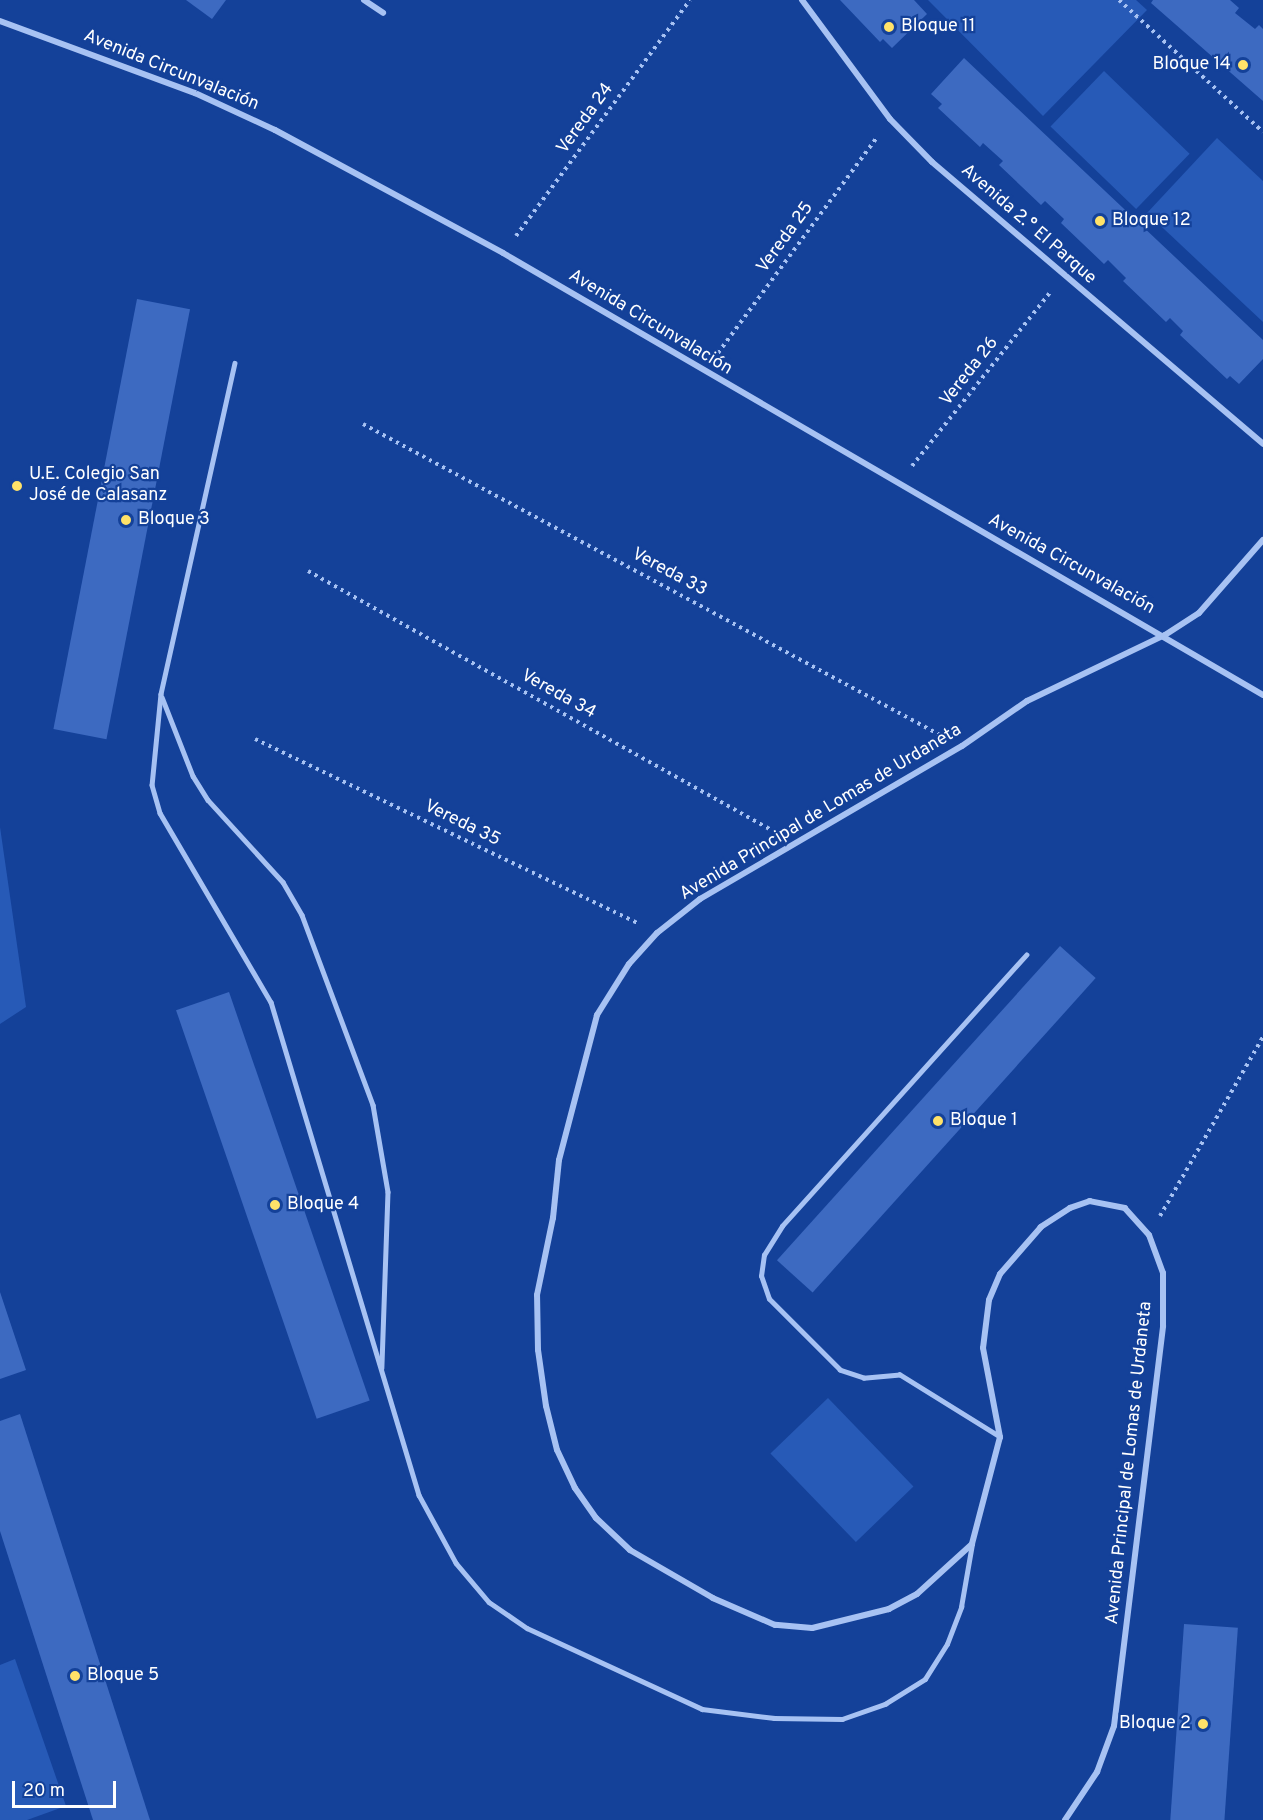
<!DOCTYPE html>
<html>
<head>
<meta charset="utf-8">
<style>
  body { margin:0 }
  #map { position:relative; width:1263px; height:1820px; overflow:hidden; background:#144199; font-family:Overpass,sans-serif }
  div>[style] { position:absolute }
  .green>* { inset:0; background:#275ab7; transform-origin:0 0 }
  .building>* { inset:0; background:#3d6ac1; transform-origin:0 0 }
  .path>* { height:4px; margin-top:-2px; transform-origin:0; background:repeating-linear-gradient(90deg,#a7c2f3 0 3px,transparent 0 7.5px) }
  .lane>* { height:4.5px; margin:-2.25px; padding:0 2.25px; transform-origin:2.25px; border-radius:2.25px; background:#a7c2f3 }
  .street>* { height:6px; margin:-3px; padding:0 3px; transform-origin:3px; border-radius:3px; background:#a7c2f3 }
  .dots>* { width:16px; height:16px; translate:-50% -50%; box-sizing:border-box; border:3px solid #144199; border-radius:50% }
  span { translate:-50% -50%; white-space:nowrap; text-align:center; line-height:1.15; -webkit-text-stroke:4.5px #144199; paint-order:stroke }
  .poi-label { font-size:18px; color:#fff }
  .left { translate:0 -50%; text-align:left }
  .right { translate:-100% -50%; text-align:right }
  .street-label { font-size:18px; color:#fff }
  .scale { position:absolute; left:12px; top:1781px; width:104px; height:27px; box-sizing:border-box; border:3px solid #fff; border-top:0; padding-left:8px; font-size:18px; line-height:21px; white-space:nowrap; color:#fff; -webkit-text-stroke:4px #144199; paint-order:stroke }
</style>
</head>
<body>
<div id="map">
  <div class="green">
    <i style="clip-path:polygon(928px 0,1136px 0,1147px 10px,1043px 116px)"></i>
    <i style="left:1104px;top:71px;width:119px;height:77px;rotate:44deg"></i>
    <i style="clip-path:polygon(1217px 138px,1263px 181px,1263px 322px,1147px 213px)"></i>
    <i style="clip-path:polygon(0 827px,26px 1007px,0 1024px)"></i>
    <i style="left:828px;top:1398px;width:123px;height:80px;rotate:46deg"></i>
    <i style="clip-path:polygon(15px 1659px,66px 1806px,27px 1820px,0 1820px,0 1665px)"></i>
  </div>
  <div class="building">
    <i style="clip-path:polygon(186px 0,226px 0,212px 19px)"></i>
    <i style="clip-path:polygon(840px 0,914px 0,927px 14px,892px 48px,883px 39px,880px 42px)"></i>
    <i style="clip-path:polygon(1153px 0,1230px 0,1239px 8px,1235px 13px,1255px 29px,1259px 25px,1263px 29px,1263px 101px,1151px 3px)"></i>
    <i style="clip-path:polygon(964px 58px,1263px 340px,1263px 359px,1239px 384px,1230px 376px,1227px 379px,1180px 335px,1183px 331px,1170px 318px,1166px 322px,1123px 281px,1126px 278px,1108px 260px,1104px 264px,1061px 223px,1064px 219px,1045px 201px,1041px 205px,999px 165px,1003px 161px,983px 143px,980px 147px,938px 108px,942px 104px,931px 94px)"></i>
    <i style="left:137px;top:299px;width:54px;height:438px;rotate:11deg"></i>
    <i style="left:1060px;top:946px;width:48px;height:423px;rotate:42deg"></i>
    <i style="left:229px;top:992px;width:432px;height:56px;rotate:71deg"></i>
    <i style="clip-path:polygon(0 1292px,26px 1370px,0 1379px)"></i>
    <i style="clip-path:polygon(20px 1414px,150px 1820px,93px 1820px,0 1531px,0 1421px)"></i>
    <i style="left:1184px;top:1624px;width:54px;height:197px;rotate:4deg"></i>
  </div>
  <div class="path">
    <i style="left:1119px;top:0;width:195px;rotate:42.5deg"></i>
    <i style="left:516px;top:236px;width:293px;rotate:-53.6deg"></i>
    <i style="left:718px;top:353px;width:268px;rotate:-53.6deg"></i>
    <i style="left:363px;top:424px;width:655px;rotate:28.32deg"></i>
    <i style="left:912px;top:466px;width:223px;rotate:-51.5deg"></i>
    <i style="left:308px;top:571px;width:533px;rotate:29.21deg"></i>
    <i style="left:255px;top:739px;width:425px;rotate:25.7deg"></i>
    <i style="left:1160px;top:1216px;width:207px;rotate:-60.1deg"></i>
  </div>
  <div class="lane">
    <i style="left:235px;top:363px;width:339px;rotate:102.6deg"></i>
    <i style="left:161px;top:694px;width:91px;rotate:95.6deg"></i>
    <i style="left:152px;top:785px;width:29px;rotate:74deg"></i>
    <i style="left:160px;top:813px;width:219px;rotate:59.6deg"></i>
    <i style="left:271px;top:1002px;width:515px;rotate:73.29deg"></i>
    <i style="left:419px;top:1495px;width:77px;rotate:61.4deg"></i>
    <i style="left:456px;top:1563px;width:51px;rotate:49.8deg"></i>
    <i style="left:489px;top:1602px;width:46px;rotate:34.4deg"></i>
    <i style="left:527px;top:1628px;width:193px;rotate:24.8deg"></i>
    <i style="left:702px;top:1709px;width:73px;rotate:7.1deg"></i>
    <i style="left:774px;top:1718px;width:68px;rotate:0.8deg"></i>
    <i style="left:842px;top:1719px;width:46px;rotate:-19.2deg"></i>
    <i style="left:885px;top:1704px;width:47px;rotate:-32deg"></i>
    <i style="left:925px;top:1679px;width:41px;rotate:-57.8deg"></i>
    <i style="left:947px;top:1644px;width:40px;rotate:-69deg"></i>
    <i style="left:961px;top:1607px;width:64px;rotate:-80.1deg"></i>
    <i style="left:162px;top:697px;width:85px;rotate:68.6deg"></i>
    <i style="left:193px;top:776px;width:28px;rotate:58deg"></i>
    <i style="left:208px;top:800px;width:111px;rotate:47.6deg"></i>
    <i style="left:283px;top:882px;width:38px;rotate:60deg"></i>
    <i style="left:302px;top:915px;width:203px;rotate:69.5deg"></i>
    <i style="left:373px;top:1105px;width:88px;rotate:80.2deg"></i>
    <i style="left:388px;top:1192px;width:176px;rotate:92deg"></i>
    <i style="left:1000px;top:1437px;width:118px;rotate:-148.2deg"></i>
    <i style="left:900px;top:1375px;width:36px;rotate:175deg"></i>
    <i style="left:864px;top:1378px;width:25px;rotate:-162deg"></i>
    <i style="left:840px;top:1370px;width:100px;rotate:-135deg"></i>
    <i style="left:769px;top:1299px;width:24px;rotate:-109deg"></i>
    <i style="left:761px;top:1276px;width:21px;rotate:-82deg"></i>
    <i style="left:764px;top:1255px;width:34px;rotate:-58deg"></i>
    <i style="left:782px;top:1226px;width:365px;rotate:-48deg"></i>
  </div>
  <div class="street">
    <i style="left:364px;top:0;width:23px;rotate:34deg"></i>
    <i style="left:802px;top:0;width:148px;rotate:53.5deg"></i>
    <i style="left:890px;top:119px;width:60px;rotate:45.7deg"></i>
    <i style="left:932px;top:162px;width:435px;rotate:40.4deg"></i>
    <i style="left:0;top:21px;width:208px;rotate:20.3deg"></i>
    <i style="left:195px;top:93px;width:88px;rotate:24.8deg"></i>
    <i style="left:275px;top:130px;width:259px;rotate:28.3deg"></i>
    <i style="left:503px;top:253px;width:879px;rotate:30.18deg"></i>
    <i style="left:1065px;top:1820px;width:58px;rotate:-56.3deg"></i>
    <i style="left:1097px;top:1772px;width:49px;rotate:-69.7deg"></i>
    <i style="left:1114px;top:1726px;width:403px;rotate:-83deg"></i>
    <i style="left:1163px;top:1326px;width:53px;rotate:-90deg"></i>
    <i style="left:1163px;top:1273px;width:40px;rotate:-110.2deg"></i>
    <i style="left:1149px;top:1235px;width:36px;rotate:-132deg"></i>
    <i style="left:1125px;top:1208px;width:36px;rotate:-169deg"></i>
    <i style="left:1090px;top:1201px;width:21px;rotate:161deg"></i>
    <i style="left:1070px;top:1208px;width:35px;rotate:147deg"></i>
    <i style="left:1041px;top:1227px;width:62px;rotate:131.1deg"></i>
    <i style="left:1000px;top:1274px;width:28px;rotate:113deg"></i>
    <i style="left:989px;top:1300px;width:48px;rotate:97.1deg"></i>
    <i style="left:983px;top:1348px;width:91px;rotate:79.2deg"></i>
    <i style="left:1000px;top:1437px;width:111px;rotate:104.7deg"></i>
    <i style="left:972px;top:1544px;width:74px;rotate:137.7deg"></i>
    <i style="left:917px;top:1594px;width:32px;rotate:152deg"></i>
    <i style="left:889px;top:1609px;width:79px;rotate:166.1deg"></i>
    <i style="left:812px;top:1628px;width:37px;rotate:-175deg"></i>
    <i style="left:775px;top:1625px;width:68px;rotate:-156.5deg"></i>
    <i style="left:713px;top:1598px;width:96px;rotate:-150deg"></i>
    <i style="left:630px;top:1550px;width:47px;rotate:-136.7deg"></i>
    <i style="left:596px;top:1518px;width:37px;rotate:-125deg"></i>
    <i style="left:575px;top:1488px;width:42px;rotate:-115.3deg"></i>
    <i style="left:557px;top:1450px;width:45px;rotate:-104deg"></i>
    <i style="left:546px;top:1406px;width:57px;rotate:-98.1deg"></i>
    <i style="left:538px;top:1350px;width:55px;rotate:-91deg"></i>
    <i style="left:537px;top:1295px;width:79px;rotate:-78.3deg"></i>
    <i style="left:553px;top:1218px;width:58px;rotate:-84.1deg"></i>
    <i style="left:559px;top:1160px;width:150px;rotate:-75.3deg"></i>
    <i style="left:597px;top:1015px;width:60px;rotate:-57.9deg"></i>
    <i style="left:629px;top:964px;width:42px;rotate:-47.9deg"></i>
    <i style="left:657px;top:933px;width:55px;rotate:-38.3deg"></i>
    <i style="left:700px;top:899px;width:303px;rotate:-30.3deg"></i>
    <i style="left:962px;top:746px;width:79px;rotate:-34.7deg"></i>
    <i style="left:1027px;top:701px;width:153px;rotate:-25.6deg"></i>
    <i style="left:1165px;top:635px;width:40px;rotate:-32.9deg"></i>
    <i style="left:1199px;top:613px;width:97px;rotate:-48.8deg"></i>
  </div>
  <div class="dots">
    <i style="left:889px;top:27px;background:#ffe269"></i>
    <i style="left:1243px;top:65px;background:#ffe269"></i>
    <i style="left:1100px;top:221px;background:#ffe269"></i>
    <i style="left:17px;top:486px;background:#ffe269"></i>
    <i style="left:126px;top:520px;background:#ffe269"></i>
    <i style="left:938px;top:1121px;background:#ffe269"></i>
    <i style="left:275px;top:1205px;background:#ffe269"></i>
    <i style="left:75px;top:1676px;background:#ffe269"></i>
    <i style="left:1203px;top:1724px;background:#ffe269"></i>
  </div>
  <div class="poi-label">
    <span class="left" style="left:901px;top:27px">Bloque 11</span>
    <span class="right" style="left:1231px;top:65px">Bloque 14</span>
    <span class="left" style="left:1112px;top:221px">Bloque 12</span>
    <span class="left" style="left:29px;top:486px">U.E. Colegio San<br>José de Calasanz</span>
    <span class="left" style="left:138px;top:520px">Bloque 3</span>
    <span class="left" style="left:950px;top:1121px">Bloque 1</span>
    <span class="left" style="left:287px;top:1205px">Bloque 4</span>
    <span class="left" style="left:87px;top:1676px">Bloque 5</span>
    <span class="right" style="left:1191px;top:1724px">Bloque 2</span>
  </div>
  <div class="street-label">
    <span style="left:171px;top:71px;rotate:22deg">Avenida Circunvalación</span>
    <span style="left:586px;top:119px;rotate:-54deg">Vereda 24</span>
    <span style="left:1028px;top:225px;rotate:41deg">Avenida 2.° El Parque</span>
    <span style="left:786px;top:238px;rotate:-54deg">Vereda 25</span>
    <span style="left:650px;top:323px;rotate:31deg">Avenida Circunvalación</span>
    <span style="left:970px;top:372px;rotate:-52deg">Vereda 26</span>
    <span style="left:1071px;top:565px;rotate:29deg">Avenida Circunvalación</span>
    <span style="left:669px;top:573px;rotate:28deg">Vereda 33</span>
    <span style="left:558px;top:695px;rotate:29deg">Vereda 34</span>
    <span style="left:821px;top:813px;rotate:-31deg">Avenida Principal de Lomas de Urdaneta</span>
    <span style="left:462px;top:824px;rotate:26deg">Vereda 35</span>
    <span style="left:1130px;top:1463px;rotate:-84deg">Avenida Principal de Lomas de Urdaneta</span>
  </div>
  <div class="scale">20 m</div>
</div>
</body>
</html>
